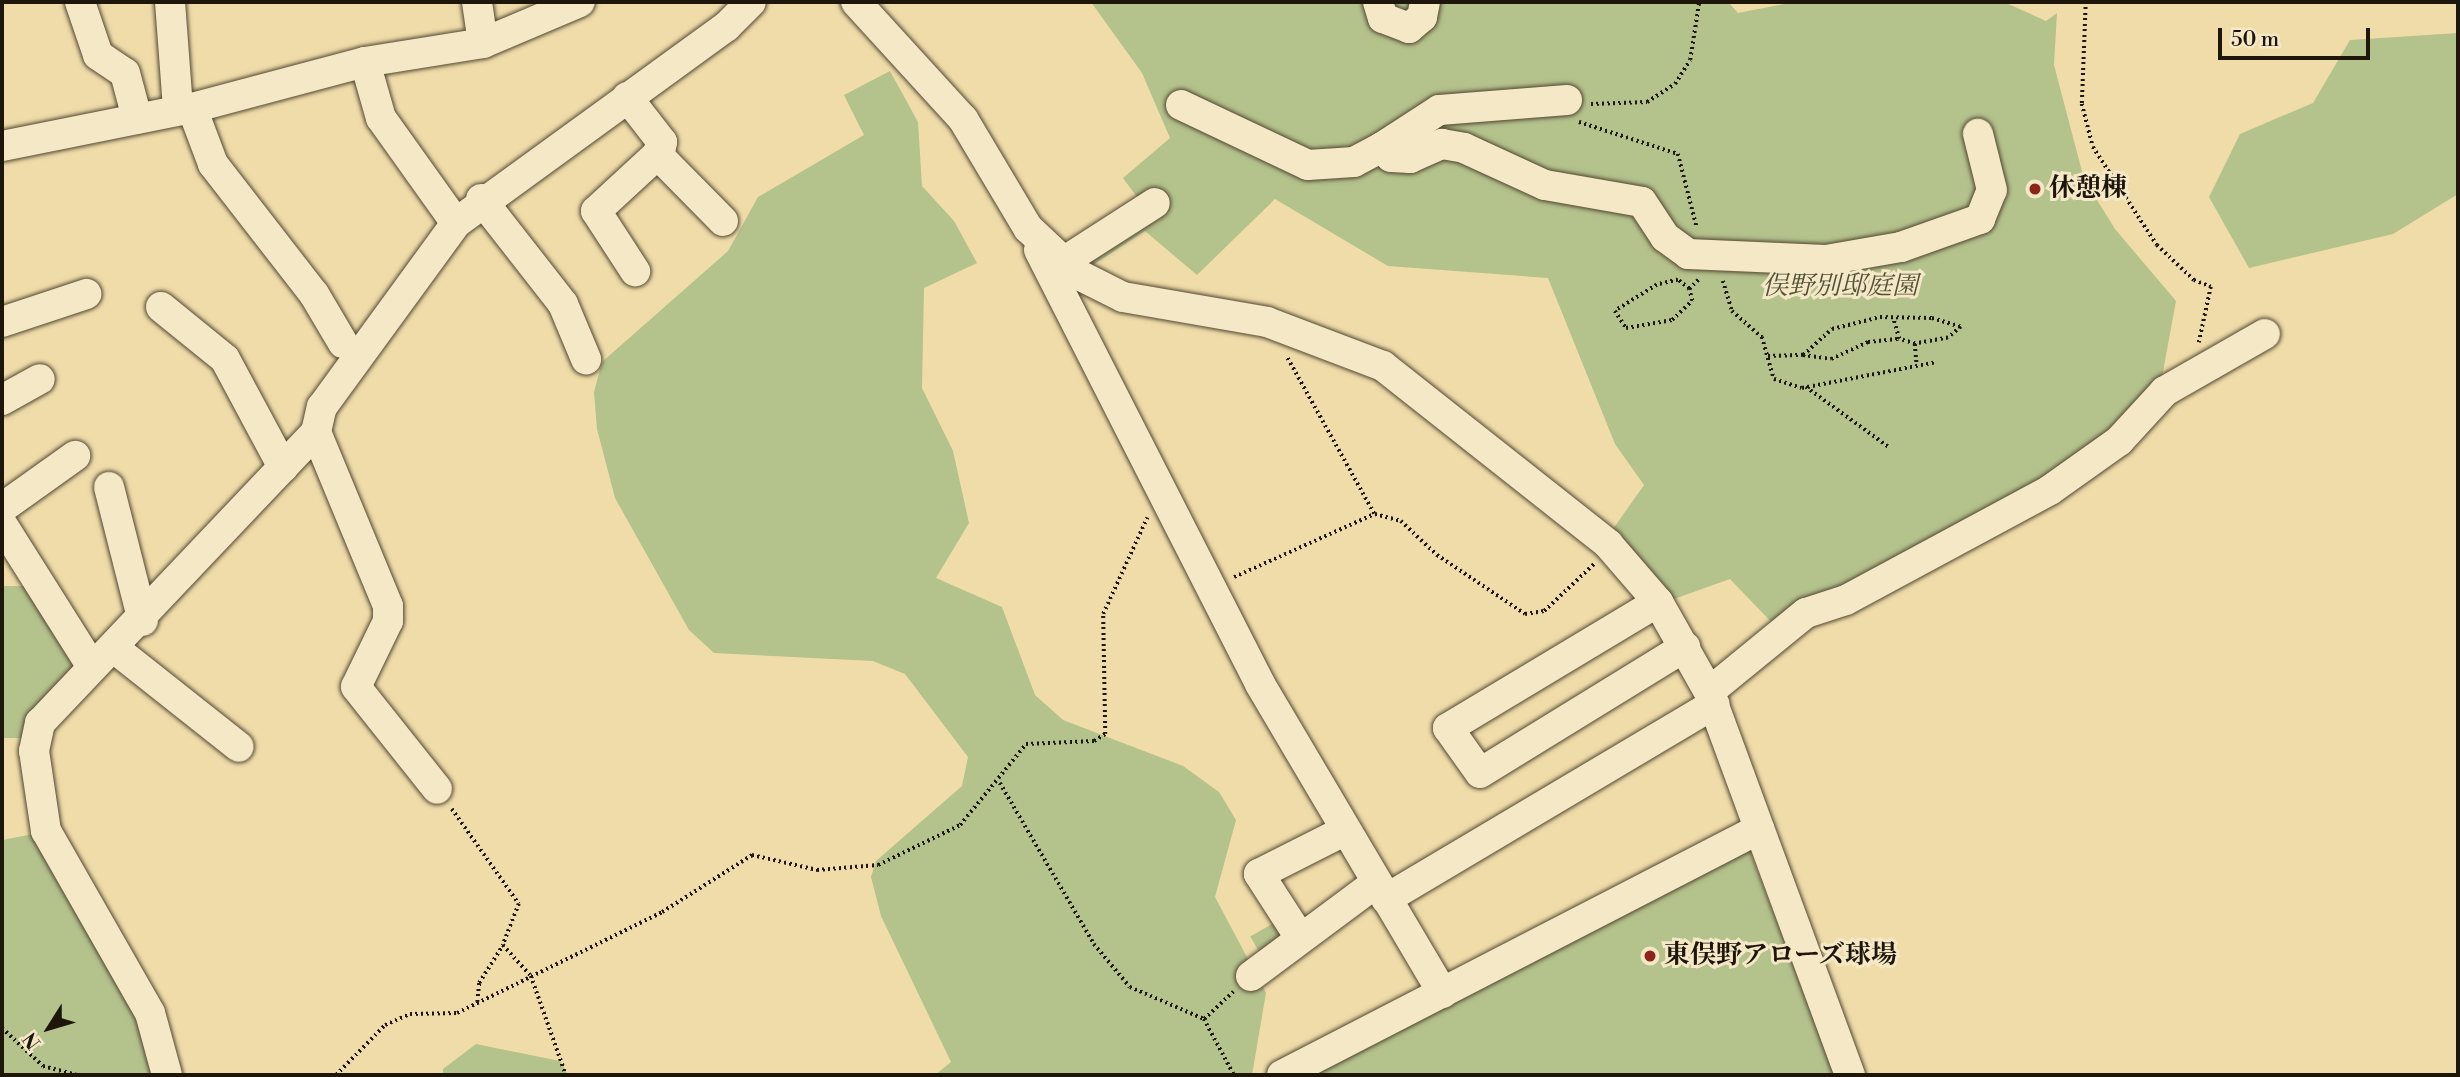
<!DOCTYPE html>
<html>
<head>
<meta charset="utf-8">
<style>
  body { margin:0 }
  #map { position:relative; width:2460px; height:1077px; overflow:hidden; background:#efdca9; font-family:"Libre Bodoni","Noto Serif JP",serif }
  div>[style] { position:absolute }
  .green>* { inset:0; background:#b4c28c; transform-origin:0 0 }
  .path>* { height:3.5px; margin-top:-1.75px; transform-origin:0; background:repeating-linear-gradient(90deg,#1e150b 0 2px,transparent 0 5.5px) }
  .roads { filter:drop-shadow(0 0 2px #524732) drop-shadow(0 0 2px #524732) }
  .minor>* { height:30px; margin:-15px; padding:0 15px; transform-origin:15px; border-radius:15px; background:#f5e8c7 }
  .dots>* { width:19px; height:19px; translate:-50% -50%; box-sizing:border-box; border:4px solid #f5e8c7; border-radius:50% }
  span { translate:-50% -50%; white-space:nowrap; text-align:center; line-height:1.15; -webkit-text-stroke:6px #f5e8c7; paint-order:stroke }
  .poi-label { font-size:26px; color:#1e150b; font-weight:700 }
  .left { translate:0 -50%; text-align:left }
  .park-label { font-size:26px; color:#525238; font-style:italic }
  .frame { position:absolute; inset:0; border:4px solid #1e150b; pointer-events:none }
  .north { position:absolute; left:14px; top:993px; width:70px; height:70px; -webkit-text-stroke:5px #f5e8c7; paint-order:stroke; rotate:233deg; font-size:19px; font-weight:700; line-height:28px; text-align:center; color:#1e150b }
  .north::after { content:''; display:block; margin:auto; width:24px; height:32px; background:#1e150b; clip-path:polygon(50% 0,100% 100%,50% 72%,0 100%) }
  .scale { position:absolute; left:2218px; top:28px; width:152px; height:32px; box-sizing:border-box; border:4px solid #1e150b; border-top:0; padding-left:9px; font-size:21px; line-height:24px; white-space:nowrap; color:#1e150b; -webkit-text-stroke:5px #f5e8c7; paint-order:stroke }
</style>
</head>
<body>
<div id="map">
  <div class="green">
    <i style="clip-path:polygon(1091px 2px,1728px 2px,1738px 13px,1794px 2px,2004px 2px,2046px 21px,2057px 13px,2054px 65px,2084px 179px,2115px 229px,2176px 301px,2162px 377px,2072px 466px,1777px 628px,1730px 579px,1674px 599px,1613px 529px,1644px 485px,1615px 444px,1548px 278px,1388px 266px,1275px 199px,1197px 275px,1145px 231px,1093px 265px,1067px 245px,1137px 197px,1123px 178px,1170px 138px,1142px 73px)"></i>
    <i style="clip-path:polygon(2458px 33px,2458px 194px,2393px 234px,2249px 268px,2209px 197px,2240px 134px,2313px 103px,2350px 40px)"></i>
    <i style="clip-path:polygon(890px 71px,918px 122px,922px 186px,954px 221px,977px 263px,924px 288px,922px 388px,953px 451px,969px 523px,936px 578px,1002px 607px,1035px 695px,1063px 720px,1183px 766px,1219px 792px,1236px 820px,1215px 897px,1266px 993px,1252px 1075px,935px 1075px,951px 1062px,881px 916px,871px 877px,876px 861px,962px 786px,968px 757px,905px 674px,873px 661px,714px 653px,689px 630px,615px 498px,597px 429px,594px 392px,602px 362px,728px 251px,758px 197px,864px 135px,844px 95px)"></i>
    <i style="clip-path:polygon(2px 586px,33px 586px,74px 666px,24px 738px,2px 738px)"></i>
    <i style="clip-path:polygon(39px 833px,55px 877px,138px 1018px,158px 1075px,2px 1075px,2px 840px)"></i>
    <i style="clip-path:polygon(1743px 833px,1835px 1075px,1305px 1075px)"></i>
    <i style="left:1284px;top:917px;width:22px;height:39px;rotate:60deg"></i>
    <i style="clip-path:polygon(476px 1044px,560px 1061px,568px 1075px,443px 1075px,443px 1069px)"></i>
  </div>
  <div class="path">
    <i style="left:2086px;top:2px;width:102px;rotate:92.2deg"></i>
    <i style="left:2082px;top:104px;width:44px;rotate:75.7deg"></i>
    <i style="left:2093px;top:147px;width:117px;rotate:56.9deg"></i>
    <i style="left:2157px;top:245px;width:51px;rotate:43.4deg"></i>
    <i style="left:2194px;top:280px;width:18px;rotate:22deg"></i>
    <i style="left:2211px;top:287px;width:57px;rotate:102.1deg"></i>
    <i style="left:1591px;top:104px;width:56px;rotate:-2deg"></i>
    <i style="left:1647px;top:102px;width:33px;rotate:-33deg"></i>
    <i style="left:1675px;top:84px;width:28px;rotate:-58deg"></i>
    <i style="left:1690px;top:60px;width:59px;rotate:-81.2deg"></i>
    <i style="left:1579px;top:122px;width:104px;rotate:17.9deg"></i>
    <i style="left:1678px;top:154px;width:76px;rotate:75.6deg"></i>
    <i style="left:1723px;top:281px;width:31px;rotate:73deg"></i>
    <i style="left:1732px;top:311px;width:40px;rotate:41deg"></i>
    <i style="left:1762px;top:337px;width:44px;rotate:74.1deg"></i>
    <i style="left:1774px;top:379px;width:29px;rotate:18deg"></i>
    <i style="left:1802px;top:388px;width:137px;rotate:-10.9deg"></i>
    <i style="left:1689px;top:289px;width:14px;rotate:-141deg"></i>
    <i style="left:1678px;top:280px;width:22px;rotate:167deg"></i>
    <i style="left:1657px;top:285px;width:49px;rotate:148.2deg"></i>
    <i style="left:1615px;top:311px;width:20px;rotate:57deg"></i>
    <i style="left:1626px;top:328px;width:47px;rotate:-9.9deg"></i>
    <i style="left:1672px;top:320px;width:28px;rotate:-44deg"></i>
    <i style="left:1692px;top:301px;width:12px;rotate:-104deg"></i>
    <i style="left:1689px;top:289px;width:14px;rotate:-45deg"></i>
    <i style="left:1915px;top:344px;width:22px;rotate:85deg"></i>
    <i style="left:1803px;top:355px;width:28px;rotate:8deg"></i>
    <i style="left:1831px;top:359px;width:41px;rotate:-24.7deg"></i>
    <i style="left:1868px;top:342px;width:31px;rotate:-6deg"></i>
    <i style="left:1768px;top:356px;width:35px;rotate:-2deg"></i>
    <i style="left:1803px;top:355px;width:39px;rotate:-42deg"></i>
    <i style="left:1832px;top:329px;width:49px;rotate:-14deg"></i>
    <i style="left:1880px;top:317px;width:52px;rotate:1.1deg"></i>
    <i style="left:1932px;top:318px;width:30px;rotate:17deg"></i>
    <i style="left:1961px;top:327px;width:17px;rotate:140deg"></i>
    <i style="left:1948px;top:338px;width:34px;rotate:170deg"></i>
    <i style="left:1915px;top:344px;width:17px;rotate:-163deg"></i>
    <i style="left:1899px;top:339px;width:22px;rotate:-106deg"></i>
    <i style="left:1806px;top:387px;width:102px;rotate:35.9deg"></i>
    <i style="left:1375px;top:514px;width:27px;rotate:15deg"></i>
    <i style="left:1401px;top:521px;width:50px;rotate:43.4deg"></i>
    <i style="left:1437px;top:555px;width:106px;rotate:33.8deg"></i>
    <i style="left:1525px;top:614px;width:19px;rotate:-9deg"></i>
    <i style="left:1544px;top:611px;width:70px;rotate:-43.3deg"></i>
    <i style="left:1234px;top:577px;width:154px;rotate:-24.2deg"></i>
    <i style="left:1374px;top:514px;width:181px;rotate:-119.1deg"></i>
    <i style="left:1000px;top:783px;width:186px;rotate:59.7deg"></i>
    <i style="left:1094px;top:944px;width:56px;rotate:50.1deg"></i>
    <i style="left:1130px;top:987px;width:81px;rotate:23.4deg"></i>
    <i style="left:1204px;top:1019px;width:64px;rotate:61.8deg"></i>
    <i style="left:452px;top:809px;width:116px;rotate:54.8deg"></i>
    <i style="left:519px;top:904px;width:44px;rotate:111.3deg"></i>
    <i style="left:503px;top:945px;width:42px;rotate:47.9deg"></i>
    <i style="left:531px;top:976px;width:105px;rotate:70.5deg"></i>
    <i style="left:477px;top:1002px;width:19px;rotate:-84deg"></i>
    <i style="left:479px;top:983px;width:45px;rotate:-57.7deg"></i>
    <i style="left:1204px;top:1019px;width:40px;rotate:-43deg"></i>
    <i style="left:2px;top:1028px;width:56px;rotate:42.8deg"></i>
    <i style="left:43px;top:1066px;width:35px;rotate:15deg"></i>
    <i style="left:336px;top:1075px;width:70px;rotate:-45.6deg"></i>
    <i style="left:385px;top:1025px;width:27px;rotate:-24deg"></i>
    <i style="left:410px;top:1014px;width:47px;rotate:-1.2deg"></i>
    <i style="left:457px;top:1013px;width:229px;rotate:-26.2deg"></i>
    <i style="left:662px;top:912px;width:107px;rotate:-32.3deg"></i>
    <i style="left:752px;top:855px;width:67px;rotate:13deg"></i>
    <i style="left:817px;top:870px;width:61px;rotate:-4.7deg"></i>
    <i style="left:878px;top:865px;width:91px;rotate:-26deg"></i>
    <i style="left:960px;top:825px;width:104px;rotate:-50.8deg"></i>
    <i style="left:1026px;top:744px;width:68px;rotate:-2.5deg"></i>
    <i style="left:1094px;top:741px;width:13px;rotate:-32deg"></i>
    <i style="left:1105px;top:734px;width:120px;rotate:-91deg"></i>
    <i style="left:1103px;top:614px;width:106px;rotate:-65.4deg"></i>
  </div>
  <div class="roads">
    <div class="minor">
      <i style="left:80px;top:2px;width:56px;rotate:71.2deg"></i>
      <i style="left:98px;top:55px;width:32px;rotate:34deg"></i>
      <i style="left:125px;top:73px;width:47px;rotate:75.1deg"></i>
      <i style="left:170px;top:2px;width:107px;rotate:85.7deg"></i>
      <i style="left:477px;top:2px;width:41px;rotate:81.7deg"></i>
      <i style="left:856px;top:2px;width:159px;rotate:47.6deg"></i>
      <i style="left:963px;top:119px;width:127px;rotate:59.2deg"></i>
      <i style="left:1028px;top:228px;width:67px;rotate:43.2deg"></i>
      <i style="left:1077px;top:274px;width:51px;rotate:26.6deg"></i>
      <i style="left:1123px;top:297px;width:146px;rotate:9.8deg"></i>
      <i style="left:1267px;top:322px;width:124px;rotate:20.8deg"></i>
      <i style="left:1383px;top:366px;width:287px;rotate:38.3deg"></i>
      <i style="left:1608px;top:544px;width:77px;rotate:49.2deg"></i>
      <i style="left:1658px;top:602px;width:103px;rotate:60.5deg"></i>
      <i style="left:1709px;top:692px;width:408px;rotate:69.8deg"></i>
      <i style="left:1378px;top:2px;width:17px;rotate:73deg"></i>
      <i style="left:1383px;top:18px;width:28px;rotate:21deg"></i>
      <i style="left:1409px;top:28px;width:17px;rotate:-40deg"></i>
      <i style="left:1422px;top:17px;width:15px;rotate:-79deg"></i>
      <i style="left:365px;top:62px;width:58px;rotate:74.1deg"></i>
      <i style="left:381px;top:118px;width:129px;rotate:54.5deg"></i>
      <i style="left:627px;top:97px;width:57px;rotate:52.1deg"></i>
      <i style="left:662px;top:142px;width:10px;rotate:101deg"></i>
      <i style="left:660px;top:152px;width:87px;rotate:137.3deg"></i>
      <i style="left:596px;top:211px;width:72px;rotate:57deg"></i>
      <i style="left:1567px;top:100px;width:128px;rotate:175.5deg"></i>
      <i style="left:1439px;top:110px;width:68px;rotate:147deg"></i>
      <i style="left:1382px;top:147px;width:13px;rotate:48deg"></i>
      <i style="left:1391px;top:157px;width:19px;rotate:3deg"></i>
      <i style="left:1410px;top:158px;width:35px;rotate:-24deg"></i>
      <i style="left:1442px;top:144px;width:22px;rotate:10deg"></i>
      <i style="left:1464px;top:148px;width:89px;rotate:24.6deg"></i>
      <i style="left:1545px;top:185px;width:98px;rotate:9.9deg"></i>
      <i style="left:1642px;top:202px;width:42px;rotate:56.7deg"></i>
      <i style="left:1665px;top:237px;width:29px;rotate:36deg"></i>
      <i style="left:1688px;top:254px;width:138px;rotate:2.5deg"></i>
      <i style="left:1826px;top:260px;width:76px;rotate:-9.8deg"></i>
      <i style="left:1901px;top:247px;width:84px;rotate:-19.5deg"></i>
      <i style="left:1980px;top:219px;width:31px;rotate:-68deg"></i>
      <i style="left:1992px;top:190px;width:58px;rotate:-104deg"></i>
      <i style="left:1181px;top:105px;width:140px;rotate:25.3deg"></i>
      <i style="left:1308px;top:165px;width:46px;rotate:-3.7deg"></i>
      <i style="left:1354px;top:162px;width:32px;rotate:-28deg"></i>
      <i style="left:192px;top:108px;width:60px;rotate:69.4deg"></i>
      <i style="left:213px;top:164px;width:165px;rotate:52.2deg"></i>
      <i style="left:314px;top:294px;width:57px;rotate:59.4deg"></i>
      <i style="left:2px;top:146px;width:194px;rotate:-11.3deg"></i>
      <i style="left:192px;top:108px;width:179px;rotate:-14.9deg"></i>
      <i style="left:365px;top:62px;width:120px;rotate:-9.1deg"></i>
      <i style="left:483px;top:43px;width:105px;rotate:-22.9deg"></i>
      <i style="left:657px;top:154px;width:94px;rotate:45.4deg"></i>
      <i style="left:481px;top:199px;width:133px;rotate:52deg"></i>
      <i style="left:563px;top:304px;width:60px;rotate:67.3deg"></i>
      <i style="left:1039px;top:250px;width:487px;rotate:63deg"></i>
      <i style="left:1260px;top:684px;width:359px;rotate:59.4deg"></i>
      <i style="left:1063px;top:262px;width:109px;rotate:-32.7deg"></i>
      <i style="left:161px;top:307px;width:82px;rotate:39.1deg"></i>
      <i style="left:225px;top:359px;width:123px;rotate:61.8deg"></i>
      <i style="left:2px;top:322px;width:89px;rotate:-18.4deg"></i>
      <i style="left:2px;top:400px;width:43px;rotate:-28.9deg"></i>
      <i style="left:316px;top:432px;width:188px;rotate:67.5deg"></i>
      <i style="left:388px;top:606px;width:15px;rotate:90deg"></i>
      <i style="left:388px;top:621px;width:73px;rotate:115.9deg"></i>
      <i style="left:356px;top:687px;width:130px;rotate:51.5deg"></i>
      <i style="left:109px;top:487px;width:138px;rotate:75.8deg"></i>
      <i style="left:2px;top:508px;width:90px;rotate:-35.5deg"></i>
      <i style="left:2px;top:524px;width:169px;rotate:57.8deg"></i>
      <i style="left:1658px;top:602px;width:245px;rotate:149deg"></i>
      <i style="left:1448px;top:728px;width:55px;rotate:54.6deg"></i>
      <i style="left:1480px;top:773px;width:241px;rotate:-31.6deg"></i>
      <i style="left:114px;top:648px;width:159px;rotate:38.4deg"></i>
      <i style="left:1709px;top:692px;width:125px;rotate:-39.2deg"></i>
      <i style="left:1806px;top:613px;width:42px;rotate:-18deg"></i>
      <i style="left:1846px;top:600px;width:232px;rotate:-28.3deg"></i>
      <i style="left:2050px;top:490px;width:85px;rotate:-35.4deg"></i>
      <i style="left:2119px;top:441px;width:68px;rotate:-47.4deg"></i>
      <i style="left:2165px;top:391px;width:115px;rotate:-29.7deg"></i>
      <i style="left:1386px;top:899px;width:382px;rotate:-30.7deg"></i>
      <i style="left:1299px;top:936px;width:74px;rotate:-122.8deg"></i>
      <i style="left:1259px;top:874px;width:95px;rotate:-26.8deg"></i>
      <i style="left:1251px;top:976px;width:157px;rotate:-36.7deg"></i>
      <i style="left:167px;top:1075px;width:64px;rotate:-105.3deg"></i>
      <i style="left:150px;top:1013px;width:210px;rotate:-119.7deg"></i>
      <i style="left:46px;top:831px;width:81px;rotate:-98.5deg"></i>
      <i style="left:34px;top:751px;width:29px;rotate:-78deg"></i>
      <i style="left:40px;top:723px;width:401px;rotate:-46.5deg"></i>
      <i style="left:316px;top:432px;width:26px;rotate:-77deg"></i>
      <i style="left:322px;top:407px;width:228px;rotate:-53.9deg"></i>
      <i style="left:456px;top:223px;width:334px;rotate:-36deg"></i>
      <i style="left:726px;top:27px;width:35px;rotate:-45deg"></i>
      <i style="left:1282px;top:1075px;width:537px;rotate:-27.28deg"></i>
    </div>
  </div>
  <div class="dots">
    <i style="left:2035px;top:189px;background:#8f2418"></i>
    <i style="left:1650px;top:956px;background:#8f2418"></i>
  </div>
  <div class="poi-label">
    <span class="left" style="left:2049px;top:189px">休憩棟</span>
    <span class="left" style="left:1664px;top:956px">東俣野アローズ球場</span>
  </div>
  <div class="park-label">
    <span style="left:1840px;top:287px">俣野別邸庭園</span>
  </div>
  <div class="frame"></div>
  <div class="north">N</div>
  <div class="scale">50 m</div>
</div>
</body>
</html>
